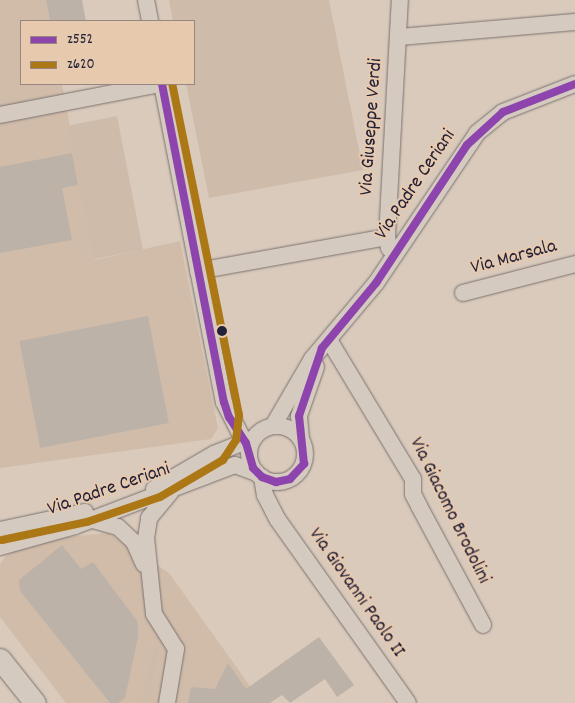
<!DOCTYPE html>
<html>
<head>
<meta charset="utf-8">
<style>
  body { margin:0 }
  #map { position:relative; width:575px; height:703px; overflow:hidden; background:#dacabb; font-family:Dekko,sans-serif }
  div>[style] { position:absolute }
  .built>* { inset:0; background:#d1bca9 }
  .green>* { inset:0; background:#cfbba9; transform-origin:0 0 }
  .building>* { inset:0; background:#bdb2a8; transform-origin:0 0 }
  .roads { filter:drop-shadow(0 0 1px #797270) drop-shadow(0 0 1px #797270) }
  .minor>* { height:16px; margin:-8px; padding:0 8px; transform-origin:8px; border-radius:8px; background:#d5cac0 }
  .minor>.ring { margin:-8px; padding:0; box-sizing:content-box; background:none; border:16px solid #d5cac0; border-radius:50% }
  .major>* { height:21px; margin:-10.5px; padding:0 10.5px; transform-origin:10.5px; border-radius:10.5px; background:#d5cac0 }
  .bus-1>* { height:8px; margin:-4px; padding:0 4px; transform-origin:4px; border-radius:4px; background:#8e44ad }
  .bus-2>* { height:8px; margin:-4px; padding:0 4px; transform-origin:4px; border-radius:4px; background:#ac7815 }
  .dots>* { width:14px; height:14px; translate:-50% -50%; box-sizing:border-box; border:2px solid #e7c9ae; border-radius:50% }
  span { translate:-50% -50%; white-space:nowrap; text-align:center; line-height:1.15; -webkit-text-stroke:4px #e7c9ae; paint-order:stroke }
  .street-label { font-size:20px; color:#22223b }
  .legend { position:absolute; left:20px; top:20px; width:175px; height:65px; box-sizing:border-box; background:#e7c9ae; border:1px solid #988680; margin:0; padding:6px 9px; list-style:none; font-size:15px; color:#22223b }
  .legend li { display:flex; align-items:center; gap:10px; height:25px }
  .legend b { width:25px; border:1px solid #988680 }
</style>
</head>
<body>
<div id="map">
  <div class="built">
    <i style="clip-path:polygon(0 0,46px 0,50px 21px,21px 21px,21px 84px,62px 84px,95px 260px,180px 241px,218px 428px,211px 439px,0 468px)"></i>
    <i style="clip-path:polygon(109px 533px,169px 573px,262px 703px,66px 703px,0 617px,0 564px,6px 556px,33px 540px)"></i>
  </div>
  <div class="green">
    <i style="clip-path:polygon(169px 0,329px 0,363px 170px,209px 198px,186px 84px,194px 84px,194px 21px,173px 21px)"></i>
    <i style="left:117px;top:116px;width:136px;height:50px;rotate:79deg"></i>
    <i style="clip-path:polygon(156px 640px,160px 644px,148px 703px,141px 703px)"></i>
  </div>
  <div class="building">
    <i style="clip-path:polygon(46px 0,82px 0,86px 21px,50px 21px)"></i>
    <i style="clip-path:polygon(72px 153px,78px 185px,62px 188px,72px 240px,0 253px,0 167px)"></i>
    <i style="left:148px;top:316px;width:109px;height:131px;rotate:79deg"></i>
    <i style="clip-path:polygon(62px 545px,81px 569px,93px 562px,138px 622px,138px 637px,125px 698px,118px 703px,110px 703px,20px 591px,19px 580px)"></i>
    <i style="clip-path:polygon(319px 637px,354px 685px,337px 697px,325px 679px,290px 703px,282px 695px,270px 703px,188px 703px,191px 687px,215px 689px,228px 663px,246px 689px)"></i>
  </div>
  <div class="roads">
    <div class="minor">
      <i style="left:146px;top:0;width:21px;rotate:79deg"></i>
      <i style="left:399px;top:37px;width:177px;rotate:-4.9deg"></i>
      <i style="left:162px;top:84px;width:324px;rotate:79deg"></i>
      <i style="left:224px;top:402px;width:55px;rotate:63deg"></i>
      <i style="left:0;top:115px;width:162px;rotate:-11deg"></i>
      <i style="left:395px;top:254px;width:8px;rotate:-135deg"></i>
      <i style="left:389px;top:248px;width:11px;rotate:-100deg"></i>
      <i style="left:387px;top:237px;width:237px;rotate:-86.9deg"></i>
      <i style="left:198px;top:271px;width:192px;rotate:-10.2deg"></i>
      <i style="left:463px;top:293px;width:116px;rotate:-14.5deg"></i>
      <i style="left:329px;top:340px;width:162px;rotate:58.9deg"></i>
      <i style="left:413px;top:479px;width:15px;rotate:90deg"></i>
      <i style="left:413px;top:494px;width:13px;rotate:63deg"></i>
      <i style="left:419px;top:506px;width:135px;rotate:61.7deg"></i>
      <i class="ring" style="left:249px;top:426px;width:40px;height:40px"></i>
      <i style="left:273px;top:426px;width:78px;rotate:-59.8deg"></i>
      <i style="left:312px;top:359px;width:99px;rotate:-49.9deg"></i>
      <i style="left:376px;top:283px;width:181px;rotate:-56deg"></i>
      <i style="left:477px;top:133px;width:33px;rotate:-39deg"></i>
      <i style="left:503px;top:112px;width:77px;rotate:-21.3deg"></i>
      <i style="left:301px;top:439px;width:23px;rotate:-95deg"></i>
      <i style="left:299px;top:416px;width:52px;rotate:-70.9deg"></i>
      <i style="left:262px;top:477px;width:18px;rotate:81deg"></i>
      <i style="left:265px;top:495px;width:28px;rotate:63deg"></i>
      <i style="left:278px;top:520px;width:224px;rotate:54.6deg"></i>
      <i style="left:154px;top:489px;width:69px;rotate:-30.3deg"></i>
      <i style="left:214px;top:454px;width:43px;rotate:-21.8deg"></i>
      <i style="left:93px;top:520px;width:26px;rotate:16deg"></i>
      <i style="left:118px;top:527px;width:22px;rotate:43deg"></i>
      <i style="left:134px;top:542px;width:24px;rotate:66deg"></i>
      <i style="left:0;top:530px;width:87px;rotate:-12deg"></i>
      <i style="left:0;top:547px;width:78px;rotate:-15.6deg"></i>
      <i style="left:75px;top:526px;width:171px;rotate:-20.9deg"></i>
      <i style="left:235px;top:465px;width:23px;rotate:20deg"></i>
      <i style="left:167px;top:703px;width:55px;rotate:-80.5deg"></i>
      <i style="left:176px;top:649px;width:41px;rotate:-122.2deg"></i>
      <i style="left:154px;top:614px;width:76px;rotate:-96deg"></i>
      <i style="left:146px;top:538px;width:20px;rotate:-81deg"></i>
      <i style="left:149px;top:518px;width:33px;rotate:-50deg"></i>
    </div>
    <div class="major">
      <i style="left:0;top:659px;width:56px;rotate:51.5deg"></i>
    </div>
  </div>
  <div class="bus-1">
    <i style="left:162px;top:84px;width:324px;rotate:79deg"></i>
    <i style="left:224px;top:402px;width:16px;rotate:72deg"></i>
    <i style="left:229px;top:417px;width:31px;rotate:57deg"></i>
    <i style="left:246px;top:443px;width:26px;rotate:74deg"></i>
    <i style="left:253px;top:468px;width:13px;rotate:45deg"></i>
    <i style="left:262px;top:477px;width:15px;rotate:20deg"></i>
    <i style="left:276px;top:482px;width:14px;rotate:-12deg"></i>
    <i style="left:290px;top:479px;width:21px;rotate:-47deg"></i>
    <i style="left:304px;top:464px;width:48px;rotate:-95.9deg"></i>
    <i style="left:299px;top:416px;width:72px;rotate:-71.3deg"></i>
    <i style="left:322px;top:348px;width:85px;rotate:-50.3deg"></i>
    <i style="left:376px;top:283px;width:165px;rotate:-56.6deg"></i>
    <i style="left:467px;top:145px;width:49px;rotate:-42.5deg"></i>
    <i style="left:503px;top:112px;width:77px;rotate:-21.3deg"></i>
  </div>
  <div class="bus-2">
    <i style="left:2px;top:540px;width:87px;rotate:-12deg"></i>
    <i style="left:87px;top:522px;width:77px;rotate:-18.9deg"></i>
    <i style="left:160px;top:497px;width:73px;rotate:-30.4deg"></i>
    <i style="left:223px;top:460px;width:24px;rotate:-57deg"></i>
    <i style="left:236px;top:440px;width:25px;rotate:-83deg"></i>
    <i style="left:239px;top:415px;width:338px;rotate:-101.4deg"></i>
  </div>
  <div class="dots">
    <i style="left:222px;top:331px;background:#22223b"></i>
  </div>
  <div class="street-label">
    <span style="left:372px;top:127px;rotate:-86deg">Via Giuseppe Verdi</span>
    <span style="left:416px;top:185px;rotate:-56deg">Via Padre Ceriani</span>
    <span style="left:514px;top:258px;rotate:-15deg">Via Marsala</span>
    <span style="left:109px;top:490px;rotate:-19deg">Via Padre Ceriani</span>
    <span style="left:449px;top:511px;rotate:64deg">Via Giacomo Brodolini</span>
    <span style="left:356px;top:593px;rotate:55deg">Via Giovanni Paolo II</span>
  </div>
  <ul class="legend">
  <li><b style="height:6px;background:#8e44ad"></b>z552</li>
  <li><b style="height:6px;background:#ac7815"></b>z620</li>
  </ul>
</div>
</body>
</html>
